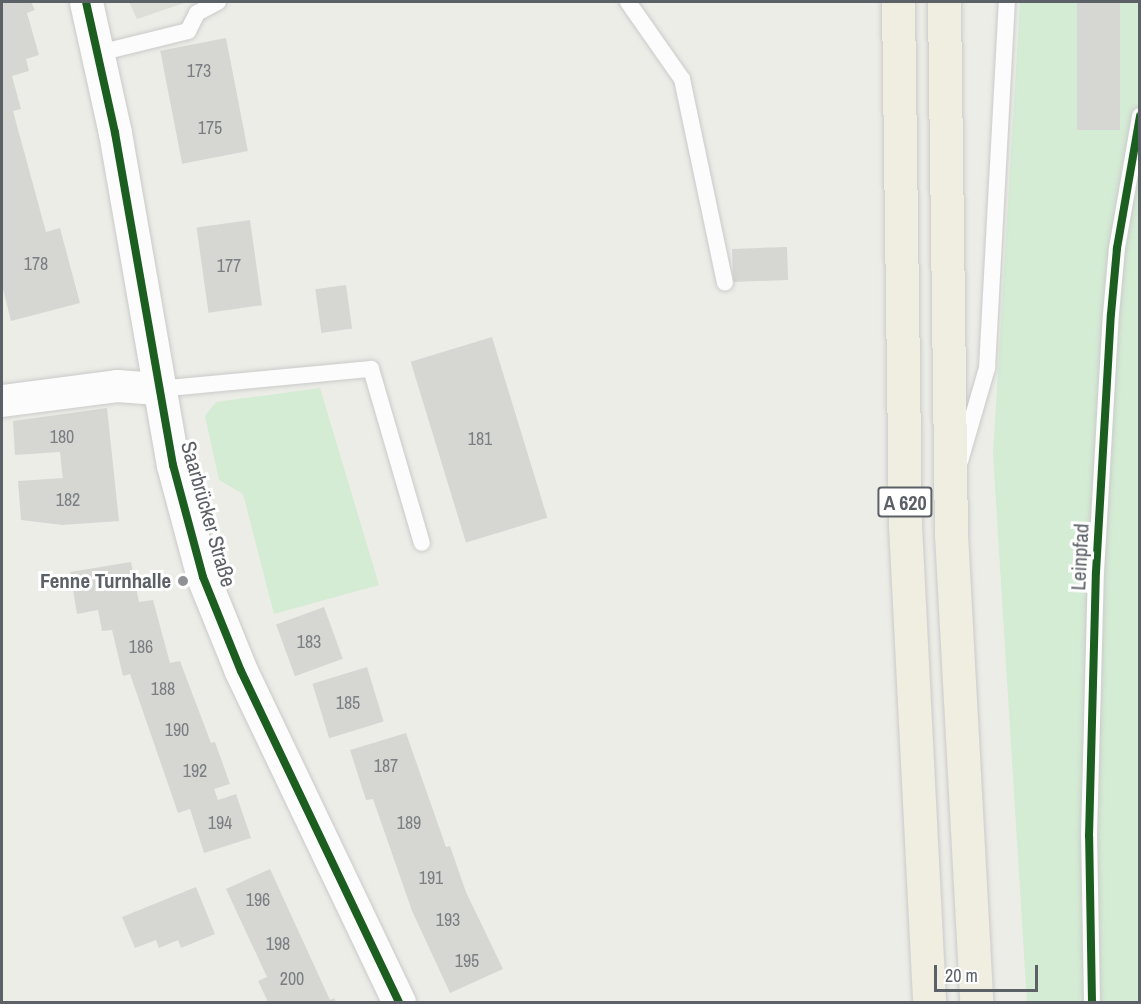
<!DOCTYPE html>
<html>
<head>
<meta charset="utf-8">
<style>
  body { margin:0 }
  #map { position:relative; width:1141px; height:1004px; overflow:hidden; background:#edede8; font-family:"Archivo Narrow",sans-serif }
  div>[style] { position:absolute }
  .industrial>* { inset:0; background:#deded9 }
  .green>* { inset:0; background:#d4ebd4 }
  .building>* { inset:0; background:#d6d6d3; transform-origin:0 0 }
  .roads { filter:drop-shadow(0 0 2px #cacbca) drop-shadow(0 0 2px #cacbca) }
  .lane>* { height:16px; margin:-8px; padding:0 8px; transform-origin:8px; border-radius:8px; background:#fcfcfc }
  .street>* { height:32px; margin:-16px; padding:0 16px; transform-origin:16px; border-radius:16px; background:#fcfcfc }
  .secondary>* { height:33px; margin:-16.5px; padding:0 16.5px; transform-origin:16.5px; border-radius:16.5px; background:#fcfcfc }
  .highway>* { height:33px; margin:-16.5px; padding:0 16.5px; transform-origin:16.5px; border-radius:16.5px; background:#f0ede1 }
  .cycleway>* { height:8px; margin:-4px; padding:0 4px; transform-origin:4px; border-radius:4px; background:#1b5e20 }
  .dots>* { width:16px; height:16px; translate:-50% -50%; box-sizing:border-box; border:3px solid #fff; border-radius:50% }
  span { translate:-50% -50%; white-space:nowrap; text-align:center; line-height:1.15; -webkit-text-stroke:6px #fff; paint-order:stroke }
  .number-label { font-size:18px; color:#7b7e82 }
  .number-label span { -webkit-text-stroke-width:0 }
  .shield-label span { padding:2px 4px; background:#fff; border:2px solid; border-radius:4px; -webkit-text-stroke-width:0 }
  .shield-label { font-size:20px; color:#5c6067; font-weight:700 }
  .street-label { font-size:21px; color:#5c6067 }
  .poi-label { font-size:21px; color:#5c6067; font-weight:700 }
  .right { translate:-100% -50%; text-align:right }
  .frame { position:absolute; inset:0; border:3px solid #5c6067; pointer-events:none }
  .scale { position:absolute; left:934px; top:965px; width:104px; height:27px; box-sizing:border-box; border:3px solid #5c6067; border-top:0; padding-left:8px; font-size:18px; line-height:21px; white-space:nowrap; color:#5c6067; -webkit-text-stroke:4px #fff; paint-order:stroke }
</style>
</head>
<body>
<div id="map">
  <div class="industrial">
    <i style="clip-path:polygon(129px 2px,187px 2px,137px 19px)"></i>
  </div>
  <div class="green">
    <i style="clip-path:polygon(1020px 2px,1139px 2px,1139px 1002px,1027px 1002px,993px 454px)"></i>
    <i style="clip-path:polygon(320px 388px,379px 585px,274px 614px,243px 494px,219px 480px,205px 416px,216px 402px)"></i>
  </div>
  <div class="building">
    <i style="clip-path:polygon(2px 2px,31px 2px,35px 10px,27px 13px,39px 55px,26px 59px,29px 71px,12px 76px,21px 109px,13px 111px,46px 232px,60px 228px,80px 303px,11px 321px,2px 285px)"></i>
    <i style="left:1077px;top:2px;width:43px;height:128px"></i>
    <i style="left:226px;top:38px;width:115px;height:67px;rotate:79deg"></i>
    <i style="left:250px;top:220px;width:86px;height:54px;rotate:82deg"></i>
    <i style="left:787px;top:247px;width:33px;height:55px;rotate:88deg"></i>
    <i style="left:346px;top:285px;width:44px;height:31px;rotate:82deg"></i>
    <i style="left:492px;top:337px;width:189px;height:85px;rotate:73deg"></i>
    <i style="clip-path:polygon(107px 408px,119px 521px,62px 525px,21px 520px,18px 481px,63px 478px,62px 472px,60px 452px,15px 455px,13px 421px)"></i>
    <i style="clip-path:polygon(131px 562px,139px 602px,153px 600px,170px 663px,180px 661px,211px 743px,215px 742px,230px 784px,214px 789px,218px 800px,236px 794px,251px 838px,204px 853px,190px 809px,178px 813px,130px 674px,123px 676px,112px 630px,102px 631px,98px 610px,77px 614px,70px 572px)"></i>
    <i style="left:324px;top:607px;width:55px;height:51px;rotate:70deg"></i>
    <i style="left:367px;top:667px;width:57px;height:57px;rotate:73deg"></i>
    <i style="clip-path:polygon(406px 733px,446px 847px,450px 846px,466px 892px,503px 969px,450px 993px,412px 911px,373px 799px,366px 800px,350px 750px)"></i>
    <i style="clip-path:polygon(270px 869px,330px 1000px,334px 998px,336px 1002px,268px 1002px,258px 981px,267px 977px,226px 889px)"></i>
    <i style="clip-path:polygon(196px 887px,215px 934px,181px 948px,178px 940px,159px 948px,156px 940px,135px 948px,122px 917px)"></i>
  </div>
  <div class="roads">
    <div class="lane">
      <i style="left:628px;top:2px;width:94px;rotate:55deg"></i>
      <i style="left:682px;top:79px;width:208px;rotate:78.1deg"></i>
      <i style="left:99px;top:53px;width:92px;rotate:-13.9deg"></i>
      <i style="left:188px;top:31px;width:20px;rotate:-63deg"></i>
      <i style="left:197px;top:13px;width:24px;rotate:-28deg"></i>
      <i style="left:158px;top:389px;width:214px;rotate:-5.4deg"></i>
      <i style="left:371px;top:369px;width:181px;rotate:73.7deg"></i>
      <i style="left:960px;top:461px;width:97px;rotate:-73.8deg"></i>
      <i style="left:987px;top:368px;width:367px;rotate:-86.9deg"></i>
      <i style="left:1092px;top:1002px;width:166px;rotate:-91deg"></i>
      <i style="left:1089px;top:836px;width:264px;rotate:-88.5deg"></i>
      <i style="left:1096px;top:572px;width:258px;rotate:-86.7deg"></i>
      <i style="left:1111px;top:314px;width:66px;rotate:-84.8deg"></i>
      <i style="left:1117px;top:248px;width:134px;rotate:-80.1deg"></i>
    </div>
    <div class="street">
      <i style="left:2px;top:401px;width:116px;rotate:-7.4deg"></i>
      <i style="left:117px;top:386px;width:41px;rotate:4.2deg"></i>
    </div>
    <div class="secondary">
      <i style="left:86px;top:2px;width:134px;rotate:77.5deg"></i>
      <i style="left:115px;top:133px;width:337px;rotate:80.1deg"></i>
      <i style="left:173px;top:465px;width:116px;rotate:75deg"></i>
      <i style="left:203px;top:577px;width:101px;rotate:68deg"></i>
      <i style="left:241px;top:671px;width:367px;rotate:64.5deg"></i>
    </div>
    <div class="highway">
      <i style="left:898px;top:2px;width:523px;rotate:89.23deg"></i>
      <i style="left:905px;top:525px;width:478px;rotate:87.1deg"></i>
      <i style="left:944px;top:2px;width:532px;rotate:89.25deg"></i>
      <i style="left:951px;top:534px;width:469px;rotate:86.9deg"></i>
    </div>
  </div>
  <div class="cycleway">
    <i style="left:86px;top:2px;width:134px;rotate:77.5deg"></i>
    <i style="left:115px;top:133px;width:337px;rotate:80.1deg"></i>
    <i style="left:173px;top:465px;width:116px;rotate:75deg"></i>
    <i style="left:203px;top:577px;width:101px;rotate:68deg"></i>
    <i style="left:241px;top:671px;width:367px;rotate:64.5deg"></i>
    <i style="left:1092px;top:1002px;width:166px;rotate:-91deg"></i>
    <i style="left:1089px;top:836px;width:264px;rotate:-88.5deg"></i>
    <i style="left:1096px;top:572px;width:258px;rotate:-86.7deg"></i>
    <i style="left:1111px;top:314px;width:66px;rotate:-84.8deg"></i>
    <i style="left:1117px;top:248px;width:134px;rotate:-80.1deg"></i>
  </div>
  <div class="dots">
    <i style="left:183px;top:581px;background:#8f9194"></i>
  </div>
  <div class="number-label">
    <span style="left:199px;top:71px">173</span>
    <span style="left:210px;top:128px">175</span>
    <span style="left:36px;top:264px">178</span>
    <span style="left:229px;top:266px">177</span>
    <span style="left:62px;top:437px">180</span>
    <span style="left:480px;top:439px">181</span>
    <span style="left:68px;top:500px">182</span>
    <span style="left:309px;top:642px">183</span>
    <span style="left:141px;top:647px">186</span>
    <span style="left:163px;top:689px">188</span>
    <span style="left:348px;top:703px">185</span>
    <span style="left:177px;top:730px">190</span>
    <span style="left:386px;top:766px">187</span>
    <span style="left:195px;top:771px">192</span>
    <span style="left:220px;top:823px">194</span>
    <span style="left:409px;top:823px">189</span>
    <span style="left:431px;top:878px">191</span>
    <span style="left:258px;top:900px">196</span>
    <span style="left:448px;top:920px">193</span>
    <span style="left:278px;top:944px">198</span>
    <span style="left:467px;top:961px">195</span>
    <span style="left:292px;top:979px">200</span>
  </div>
  <div class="shield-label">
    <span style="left:905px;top:502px">A 620</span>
  </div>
  <div class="street-label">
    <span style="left:208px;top:514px;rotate:74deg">Saarbrücker Straße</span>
    <span style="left:1080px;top:557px;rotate:-87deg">Leinpfad</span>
  </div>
  <div class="poi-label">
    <span class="right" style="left:171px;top:581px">Fenne Turnhalle</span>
  </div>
  <div class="frame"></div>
  <div class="scale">20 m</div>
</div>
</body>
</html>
